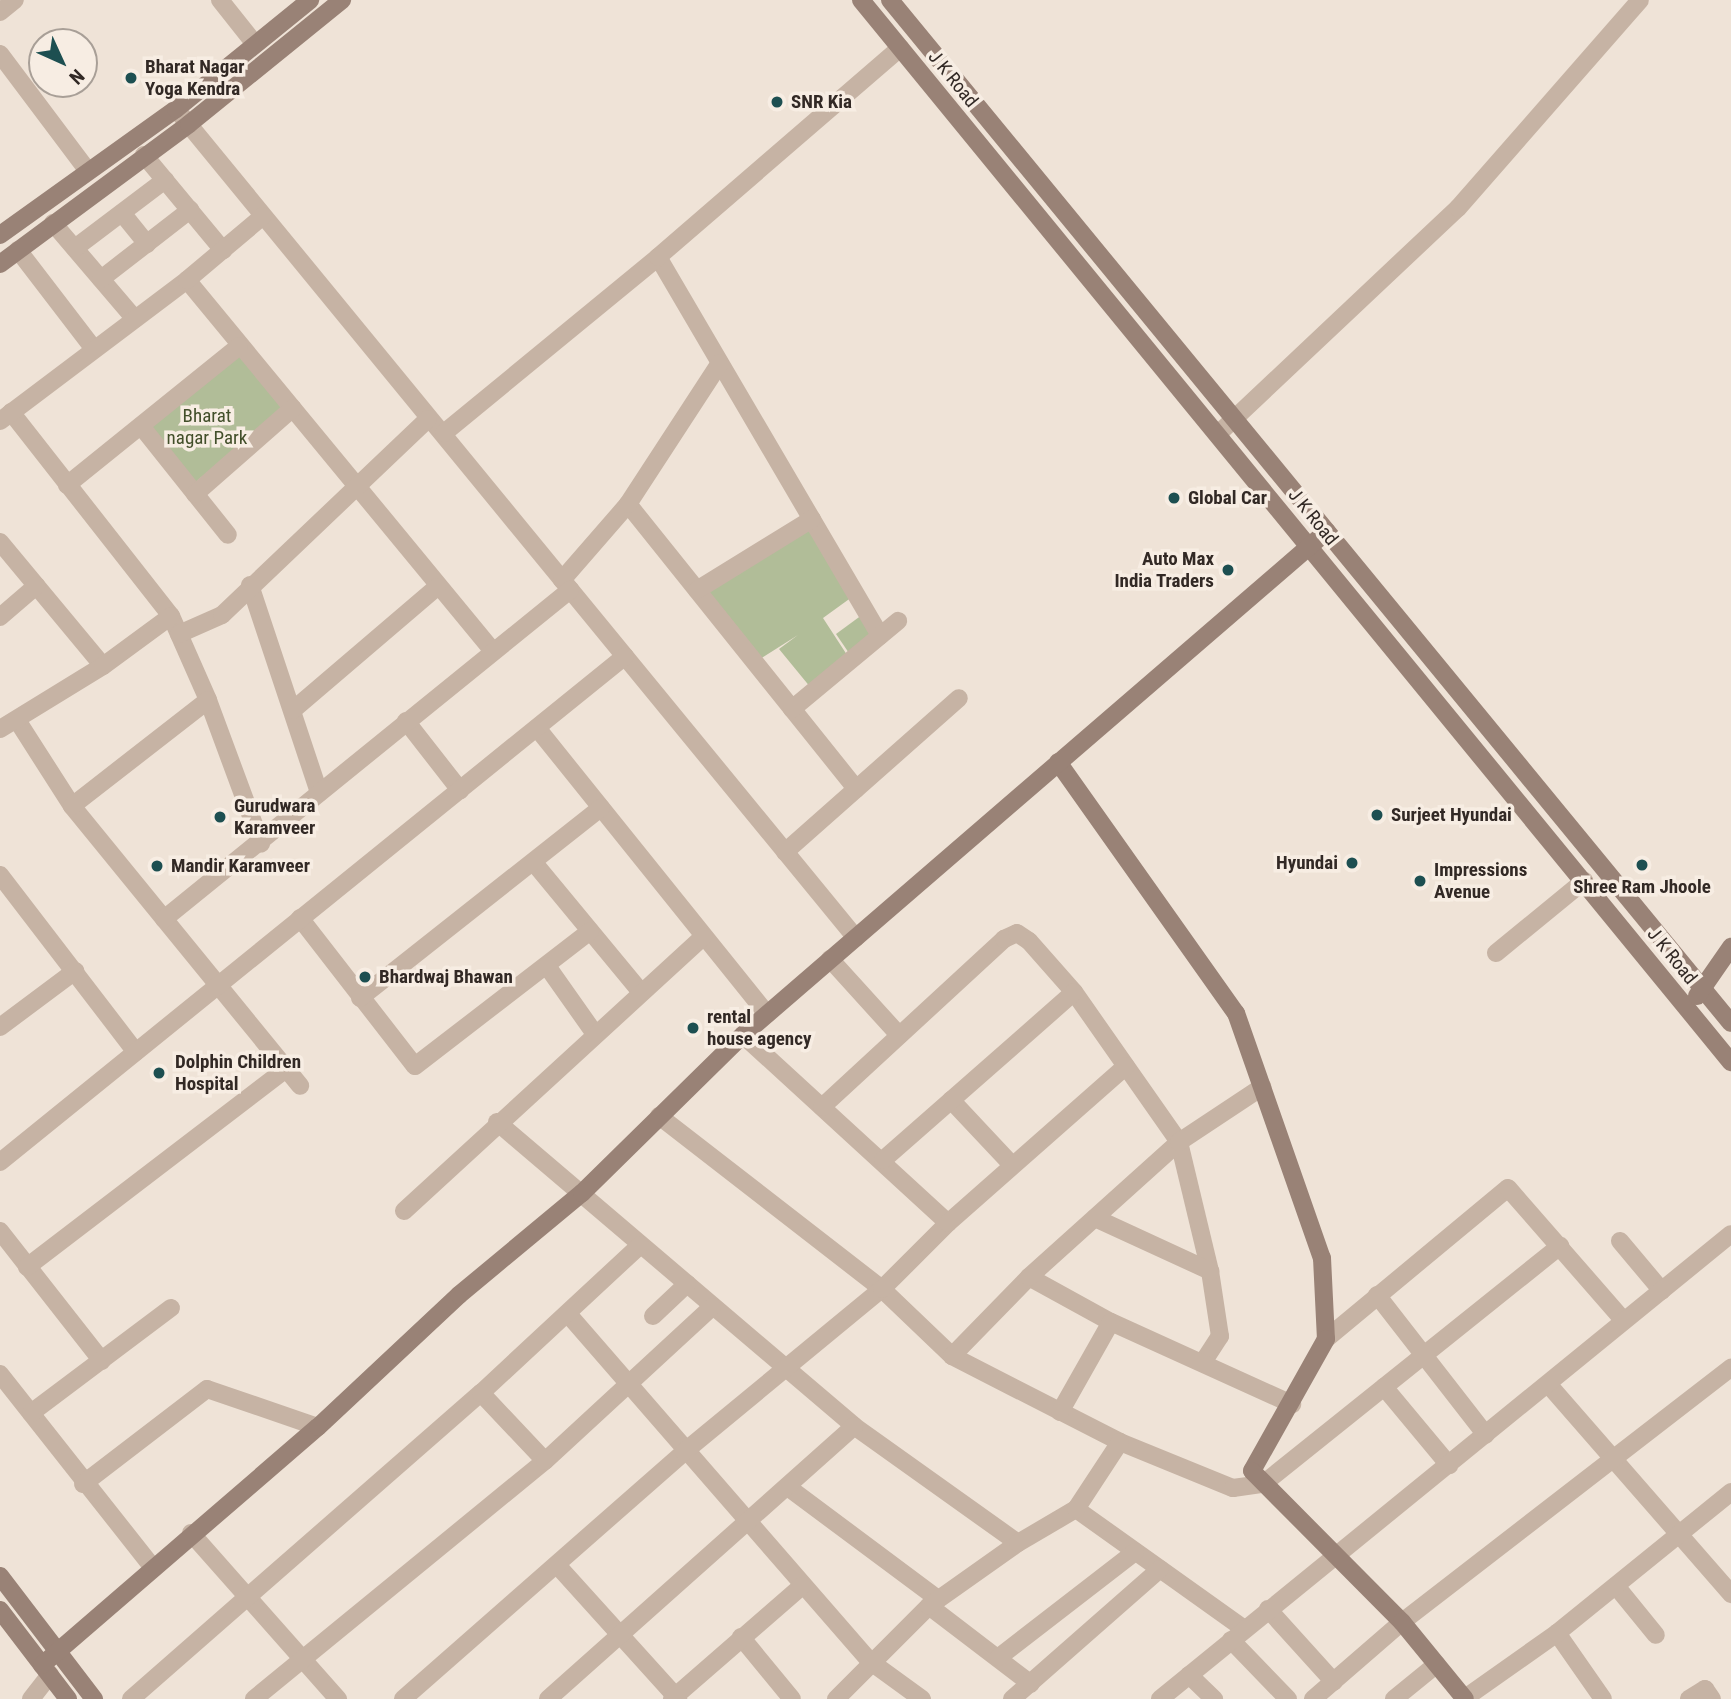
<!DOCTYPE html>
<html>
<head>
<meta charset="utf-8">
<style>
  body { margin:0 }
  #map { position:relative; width:1731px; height:1699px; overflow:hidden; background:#efe3d7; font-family:"Roboto Condensed",sans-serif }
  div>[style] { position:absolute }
  .green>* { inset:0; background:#b1bd98; transform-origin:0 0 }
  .street>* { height:18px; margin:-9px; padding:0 9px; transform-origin:9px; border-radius:9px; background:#c6b3a4 }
  .secondary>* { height:18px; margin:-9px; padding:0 9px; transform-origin:9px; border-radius:9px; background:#998276 }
  .dots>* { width:19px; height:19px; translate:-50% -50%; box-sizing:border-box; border:4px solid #f7ede3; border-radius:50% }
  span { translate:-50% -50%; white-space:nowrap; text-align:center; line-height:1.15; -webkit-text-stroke:7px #f7ede3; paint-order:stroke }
  .poi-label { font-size:19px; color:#322925; font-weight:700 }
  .left { translate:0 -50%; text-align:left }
  .right { translate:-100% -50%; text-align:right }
  .street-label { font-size:19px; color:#322925 }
  .park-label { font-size:19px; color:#424f2a }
  .north { position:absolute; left:28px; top:28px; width:70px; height:70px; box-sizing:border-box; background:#f7ede3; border:2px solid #a89f97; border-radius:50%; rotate:135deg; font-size:19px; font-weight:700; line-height:28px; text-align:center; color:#322925 }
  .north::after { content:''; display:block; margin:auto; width:24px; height:32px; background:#1d4f51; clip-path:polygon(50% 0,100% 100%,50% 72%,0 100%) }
</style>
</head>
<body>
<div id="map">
  <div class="green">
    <i style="left:239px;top:353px;width:71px;height:117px;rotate:50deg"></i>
    <i style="clip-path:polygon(810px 523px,852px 597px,823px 618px,849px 658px,811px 688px,779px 649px,798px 635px,760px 659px,703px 591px)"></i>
    <i style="clip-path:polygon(866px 612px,880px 636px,853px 659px,836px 634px)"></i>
  </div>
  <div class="street">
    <i style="left:220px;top:0;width:56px;rotate:51.5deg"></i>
    <i style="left:0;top:12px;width:19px;rotate:-39deg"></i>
    <i style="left:0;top:54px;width:145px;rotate:53.1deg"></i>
    <i style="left:176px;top:109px;width:1072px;rotate:50.64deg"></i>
    <i style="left:144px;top:155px;width:124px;rotate:50.3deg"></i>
    <i style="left:122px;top:213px;width:40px;rotate:51deg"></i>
    <i style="left:53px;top:223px;width:126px;rotate:49.5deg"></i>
    <i style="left:75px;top:248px;width:113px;rotate:-37.1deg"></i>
    <i style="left:18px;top:250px;width:125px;rotate:52.5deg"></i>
    <i style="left:658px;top:257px;width:439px;rotate:59.6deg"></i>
    <i style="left:101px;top:279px;width:113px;rotate:-37.8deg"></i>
    <i style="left:187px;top:280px;width:480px;rotate:50.5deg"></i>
    <i style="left:11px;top:412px;width:259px;rotate:51.9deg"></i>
    <i style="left:171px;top:616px;width:92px;rotate:66.2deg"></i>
    <i style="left:208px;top:700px;width:153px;rotate:69.7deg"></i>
    <i style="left:0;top:421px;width:234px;rotate:-37deg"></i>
    <i style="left:187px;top:280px;width:99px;rotate:-40.1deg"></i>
    <i style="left:141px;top:426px;width:139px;rotate:51.4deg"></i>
    <i style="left:444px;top:433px;width:277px;rotate:-39.4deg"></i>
    <i style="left:658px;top:257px;width:320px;rotate:-40.8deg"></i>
    <i style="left:1218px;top:434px;width:330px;rotate:-43.3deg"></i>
    <i style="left:1458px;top:208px;width:276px;rotate:-48.8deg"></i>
    <i style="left:67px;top:485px;width:221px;rotate:-38.9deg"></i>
    <i style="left:195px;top:494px;width:130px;rotate:-41.3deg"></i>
    <i style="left:628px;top:504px;width:365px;rotate:51.3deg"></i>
    <i style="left:0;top:542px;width:161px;rotate:50.3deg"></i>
    <i style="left:562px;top:580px;width:101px;rotate:-49deg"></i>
    <i style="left:628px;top:504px;width:168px;rotate:-56.9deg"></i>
    <i style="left:250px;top:585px;width:219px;rotate:71.6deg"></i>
    <i style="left:697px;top:590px;width:135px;rotate:-31.7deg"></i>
    <i style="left:0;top:617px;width:48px;rotate:-40.7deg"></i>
    <i style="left:179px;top:634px;width:47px;rotate:-23.8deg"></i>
    <i style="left:222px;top:615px;width:284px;rotate:-43.6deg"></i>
    <i style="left:792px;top:709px;width:138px;rotate:-39.7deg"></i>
    <i style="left:293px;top:710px;width:189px;rotate:-40.5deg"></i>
    <i style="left:17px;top:720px;width:102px;rotate:57.4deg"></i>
    <i style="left:72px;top:806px;width:361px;rotate:50.8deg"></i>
    <i style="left:406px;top:721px;width:88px;rotate:52deg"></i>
    <i style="left:537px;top:728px;width:367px;rotate:51.2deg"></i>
    <i style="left:0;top:729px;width:121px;rotate:-31.5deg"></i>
    <i style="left:103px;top:666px;width:84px;rotate:-36.3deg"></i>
    <i style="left:72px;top:806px;width:172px;rotate:-37.9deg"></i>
    <i style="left:785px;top:852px;width:232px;rotate:-41.5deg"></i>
    <i style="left:535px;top:864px;width:166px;rotate:50.4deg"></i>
    <i style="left:0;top:875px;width:223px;rotate:52.5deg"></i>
    <i style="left:300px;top:918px;width:187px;rotate:52.2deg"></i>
    <i style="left:415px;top:1066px;width:221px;rotate:-37.6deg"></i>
    <i style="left:164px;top:919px;width:523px;rotate:-39.02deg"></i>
    <i style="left:1496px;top:953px;width:114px;rotate:-39.3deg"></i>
    <i style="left:830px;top:959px;width:103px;rotate:47.8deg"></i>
    <i style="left:547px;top:966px;width:83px;rotate:54.8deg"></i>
    <i style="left:360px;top:998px;width:307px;rotate:-38.3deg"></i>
    <i style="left:0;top:1027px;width:94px;rotate:-36.7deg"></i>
    <i style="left:743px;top:1035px;width:278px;rotate:42.5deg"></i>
    <i style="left:951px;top:1100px;width:89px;rotate:46.8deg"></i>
    <i style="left:822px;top:1107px;width:248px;rotate:-42.7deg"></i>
    <i style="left:1004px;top:939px;width:14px;rotate:-25deg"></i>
    <i style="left:1017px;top:933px;width:14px;rotate:34deg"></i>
    <i style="left:1029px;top:941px;width:68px;rotate:48.6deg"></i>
    <i style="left:1074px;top:992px;width:183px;rotate:55deg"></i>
    <i style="left:1179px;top:1142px;width:133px;rotate:76.5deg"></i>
    <i style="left:1210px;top:1271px;width:66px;rotate:81.3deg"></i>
    <i style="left:1220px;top:1336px;width:31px;rotate:123deg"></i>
    <i style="left:659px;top:1116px;width:282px;rotate:37.8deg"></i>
    <i style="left:882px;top:1289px;width:97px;rotate:43.7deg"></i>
    <i style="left:952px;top:1356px;width:189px;rotate:27.1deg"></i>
    <i style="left:1120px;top:1442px;width:122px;rotate:22.2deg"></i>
    <i style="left:1233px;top:1488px;width:30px;rotate:-8deg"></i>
    <i style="left:1263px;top:1484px;width:381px;rotate:-38.7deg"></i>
    <i style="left:497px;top:1122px;width:469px;rotate:40.4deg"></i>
    <i style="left:854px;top:1426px;width:201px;rotate:35.5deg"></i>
    <i style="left:883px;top:1160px;width:254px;rotate:-41.3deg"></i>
    <i style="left:0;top:1162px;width:804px;rotate:-38.99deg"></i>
    <i style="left:404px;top:1211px;width:406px;rotate:-42.5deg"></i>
    <i style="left:1095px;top:1218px;width:127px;rotate:24.7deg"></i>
    <i style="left:0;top:1231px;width:165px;rotate:51.9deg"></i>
    <i style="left:1620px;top:1241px;width:65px;rotate:50deg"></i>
    <i style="left:27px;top:1267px;width:327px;rotate:-37.4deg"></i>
    <i style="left:1029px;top:1277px;width:94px;rotate:28.8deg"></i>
    <i style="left:1111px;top:1322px;width:199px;rotate:24.4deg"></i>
    <i style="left:1377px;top:1295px;width:177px;rotate:52.1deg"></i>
    <i style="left:568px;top:1314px;width:461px;rotate:49deg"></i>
    <i style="left:871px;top:1662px;width:63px;rotate:36deg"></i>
    <i style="left:653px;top:1316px;width:47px;rotate:-43.3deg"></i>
    <i style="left:1326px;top:1339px;width:236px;rotate:-39.7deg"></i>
    <i style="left:1508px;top:1188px;width:176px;rotate:48.9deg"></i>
    <i style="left:952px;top:1356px;width:110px;rotate:-45.7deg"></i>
    <i style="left:1029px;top:1277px;width:202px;rotate:-42deg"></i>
    <i style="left:1179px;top:1142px;width:100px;rotate:-33.5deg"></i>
    <i style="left:0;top:1374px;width:247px;rotate:51.7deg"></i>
    <i style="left:1548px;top:1384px;width:279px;rotate:48.9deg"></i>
    <i style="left:1384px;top:1387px;width:102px;rotate:50.2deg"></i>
    <i style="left:481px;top:1393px;width:93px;rotate:46.7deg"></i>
    <i style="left:1060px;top:1412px;width:103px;rotate:-60.5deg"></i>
    <i style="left:31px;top:1413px;width:175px;rotate:-36.9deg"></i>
    <i style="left:83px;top:1484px;width:156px;rotate:-37.5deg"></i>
    <i style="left:207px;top:1389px;width:117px;rotate:18.9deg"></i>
    <i style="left:789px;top:1488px;width:186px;rotate:36.7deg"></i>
    <i style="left:1076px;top:1509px;width:206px;rotate:35.5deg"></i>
    <i style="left:191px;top:1533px;width:222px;rotate:48.5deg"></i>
    <i style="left:557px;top:1565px;width:181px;rotate:47.9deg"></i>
    <i style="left:1616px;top:1586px;width:63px;rotate:50.8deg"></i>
    <i style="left:929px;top:1606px;width:128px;rotate:37.4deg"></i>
    <i style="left:1268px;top:1609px;width:98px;rotate:47.9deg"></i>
    <i style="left:1557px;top:1633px;width:80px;rotate:55.1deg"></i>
    <i style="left:741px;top:1637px;width:80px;rotate:50.6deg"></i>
    <i style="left:1231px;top:1640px;width:82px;rotate:46deg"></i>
    <i style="left:999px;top:1657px;width:172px;rotate:-37.7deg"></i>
    <i style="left:1189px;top:1675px;width:35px;rotate:44deg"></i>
    <i style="left:1465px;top:1698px;width:113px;rotate:-35.2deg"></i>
    <i style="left:1557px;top:1633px;width:224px;rotate:-39deg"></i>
    <i style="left:31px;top:1699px;width:31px;rotate:-52deg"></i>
    <i style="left:131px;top:1699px;width:465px;rotate:-41.2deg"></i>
    <i style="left:481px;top:1393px;width:217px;rotate:-42.9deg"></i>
    <i style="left:254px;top:1699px;width:376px;rotate:-39.3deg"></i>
    <i style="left:545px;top:1461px;width:227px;rotate:-42.7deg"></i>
    <i style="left:403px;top:1699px;width:374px;rotate:-41.3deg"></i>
    <i style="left:684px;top:1452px;width:256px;rotate:-39.5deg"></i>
    <i style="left:882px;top:1289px;width:93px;rotate:-45deg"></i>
    <i style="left:948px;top:1223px;width:237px;rotate:-41.4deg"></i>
    <i style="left:548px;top:1699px;width:410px;rotate:-41.7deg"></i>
    <i style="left:672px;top:1699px;width:172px;rotate:-41deg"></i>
    <i style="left:836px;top:1699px;width:132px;rotate:-45deg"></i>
    <i style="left:929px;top:1606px;width:109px;rotate:-35.3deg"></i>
    <i style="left:1018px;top:1543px;width:67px;rotate:-30.4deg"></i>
    <i style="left:1076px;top:1509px;width:80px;rotate:-56.7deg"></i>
    <i style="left:1012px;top:1699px;width:197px;rotate:-41.3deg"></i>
    <i style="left:1160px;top:1699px;width:736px;rotate:-39.16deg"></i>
    <i style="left:1313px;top:1699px;width:118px;rotate:-40.9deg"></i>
    <i style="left:1402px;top:1622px;width:416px;rotate:-37.7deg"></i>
    <i style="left:1394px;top:1699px;width:55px;rotate:-39.1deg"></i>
    <i style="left:1689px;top:1699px;width:19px;rotate:-32deg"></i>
    <i style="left:1705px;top:1689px;width:12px;rotate:55deg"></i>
  </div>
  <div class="secondary">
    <i style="left:861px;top:0;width:1373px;rotate:50.68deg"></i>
    <i style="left:890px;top:0;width:1324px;rotate:50.58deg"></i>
    <i style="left:0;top:235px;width:216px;rotate:-35.6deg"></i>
    <i style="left:176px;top:109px;width:173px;rotate:-39.1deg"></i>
    <i style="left:0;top:264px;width:235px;rotate:-36.5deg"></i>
    <i style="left:189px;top:124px;width:197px;rotate:-39deg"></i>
    <i style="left:1058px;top:762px;width:308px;rotate:54.7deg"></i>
    <i style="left:1236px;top:1013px;width:260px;rotate:70.7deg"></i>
    <i style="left:1322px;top:1258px;width:81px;rotate:87.2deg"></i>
    <i style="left:1326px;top:1339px;width:151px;rotate:119.3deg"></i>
    <i style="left:1252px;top:1471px;width:213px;rotate:45.2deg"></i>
    <i style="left:1402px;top:1622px;width:99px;rotate:50.7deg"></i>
    <i style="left:1697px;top:996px;width:60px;rotate:-55.2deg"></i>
    <i style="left:0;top:1576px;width:155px;rotate:52.6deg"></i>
    <i style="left:0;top:1610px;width:112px;rotate:52.6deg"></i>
    <i style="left:42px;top:1665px;width:364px;rotate:-40.8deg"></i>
    <i style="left:318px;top:1427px;width:193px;rotate:-43.1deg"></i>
    <i style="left:459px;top:1295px;width:160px;rotate:-39.7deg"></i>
    <i style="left:582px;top:1193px;width:226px;rotate:-44.5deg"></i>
    <i style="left:743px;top:1035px;width:771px;rotate:-40.79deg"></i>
  </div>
  <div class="dots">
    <i style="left:131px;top:78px;background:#1d4f51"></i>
    <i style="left:777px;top:102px;background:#1d4f51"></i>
    <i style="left:1174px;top:498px;background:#1d4f51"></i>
    <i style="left:1228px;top:570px;background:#1d4f51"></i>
    <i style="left:1377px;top:815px;background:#1d4f51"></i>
    <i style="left:220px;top:817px;background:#1d4f51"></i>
    <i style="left:1352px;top:863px;background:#1d4f51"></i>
    <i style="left:1642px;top:865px;background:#1d4f51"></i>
    <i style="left:157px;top:866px;background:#1d4f51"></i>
    <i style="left:1420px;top:881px;background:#1d4f51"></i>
    <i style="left:365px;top:977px;background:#1d4f51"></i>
    <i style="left:693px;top:1028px;background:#1d4f51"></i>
    <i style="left:159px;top:1073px;background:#1d4f51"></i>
  </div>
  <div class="poi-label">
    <span class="left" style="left:145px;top:78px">Bharat Nagar<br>Yoga Kendra</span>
    <span class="left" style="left:791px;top:102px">SNR Kia</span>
    <span class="left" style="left:1188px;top:498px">Global Car</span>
    <span class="right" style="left:1214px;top:570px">Auto Max<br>India Traders</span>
    <span class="left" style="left:234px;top:817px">Gurudwara<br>Karamveer</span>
    <span class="left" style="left:1391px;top:815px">Surjeet Hyundai</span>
    <span class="right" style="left:1338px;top:863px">Hyundai</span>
    <span class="left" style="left:171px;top:866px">Mandir Karamveer</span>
    <span class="left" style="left:1434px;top:881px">Impressions<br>Avenue</span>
    <span style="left:1642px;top:887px">Shree Ram Jhoole</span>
    <span class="left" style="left:379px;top:977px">Bhardwaj Bhawan</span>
    <span class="left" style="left:707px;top:1028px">rental<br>house agency</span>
    <span class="left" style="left:175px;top:1073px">Dolphin Children<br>Hospital</span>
  </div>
  <div class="street-label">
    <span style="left:953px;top:79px;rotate:51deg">J K Road</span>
    <span style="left:1313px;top:517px;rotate:51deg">J K Road</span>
    <span style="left:1672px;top:956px;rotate:51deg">J K Road</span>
  </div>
  <div class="park-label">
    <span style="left:207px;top:427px">Bharat<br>nagar Park</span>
  </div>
  <div class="north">N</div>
</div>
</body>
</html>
